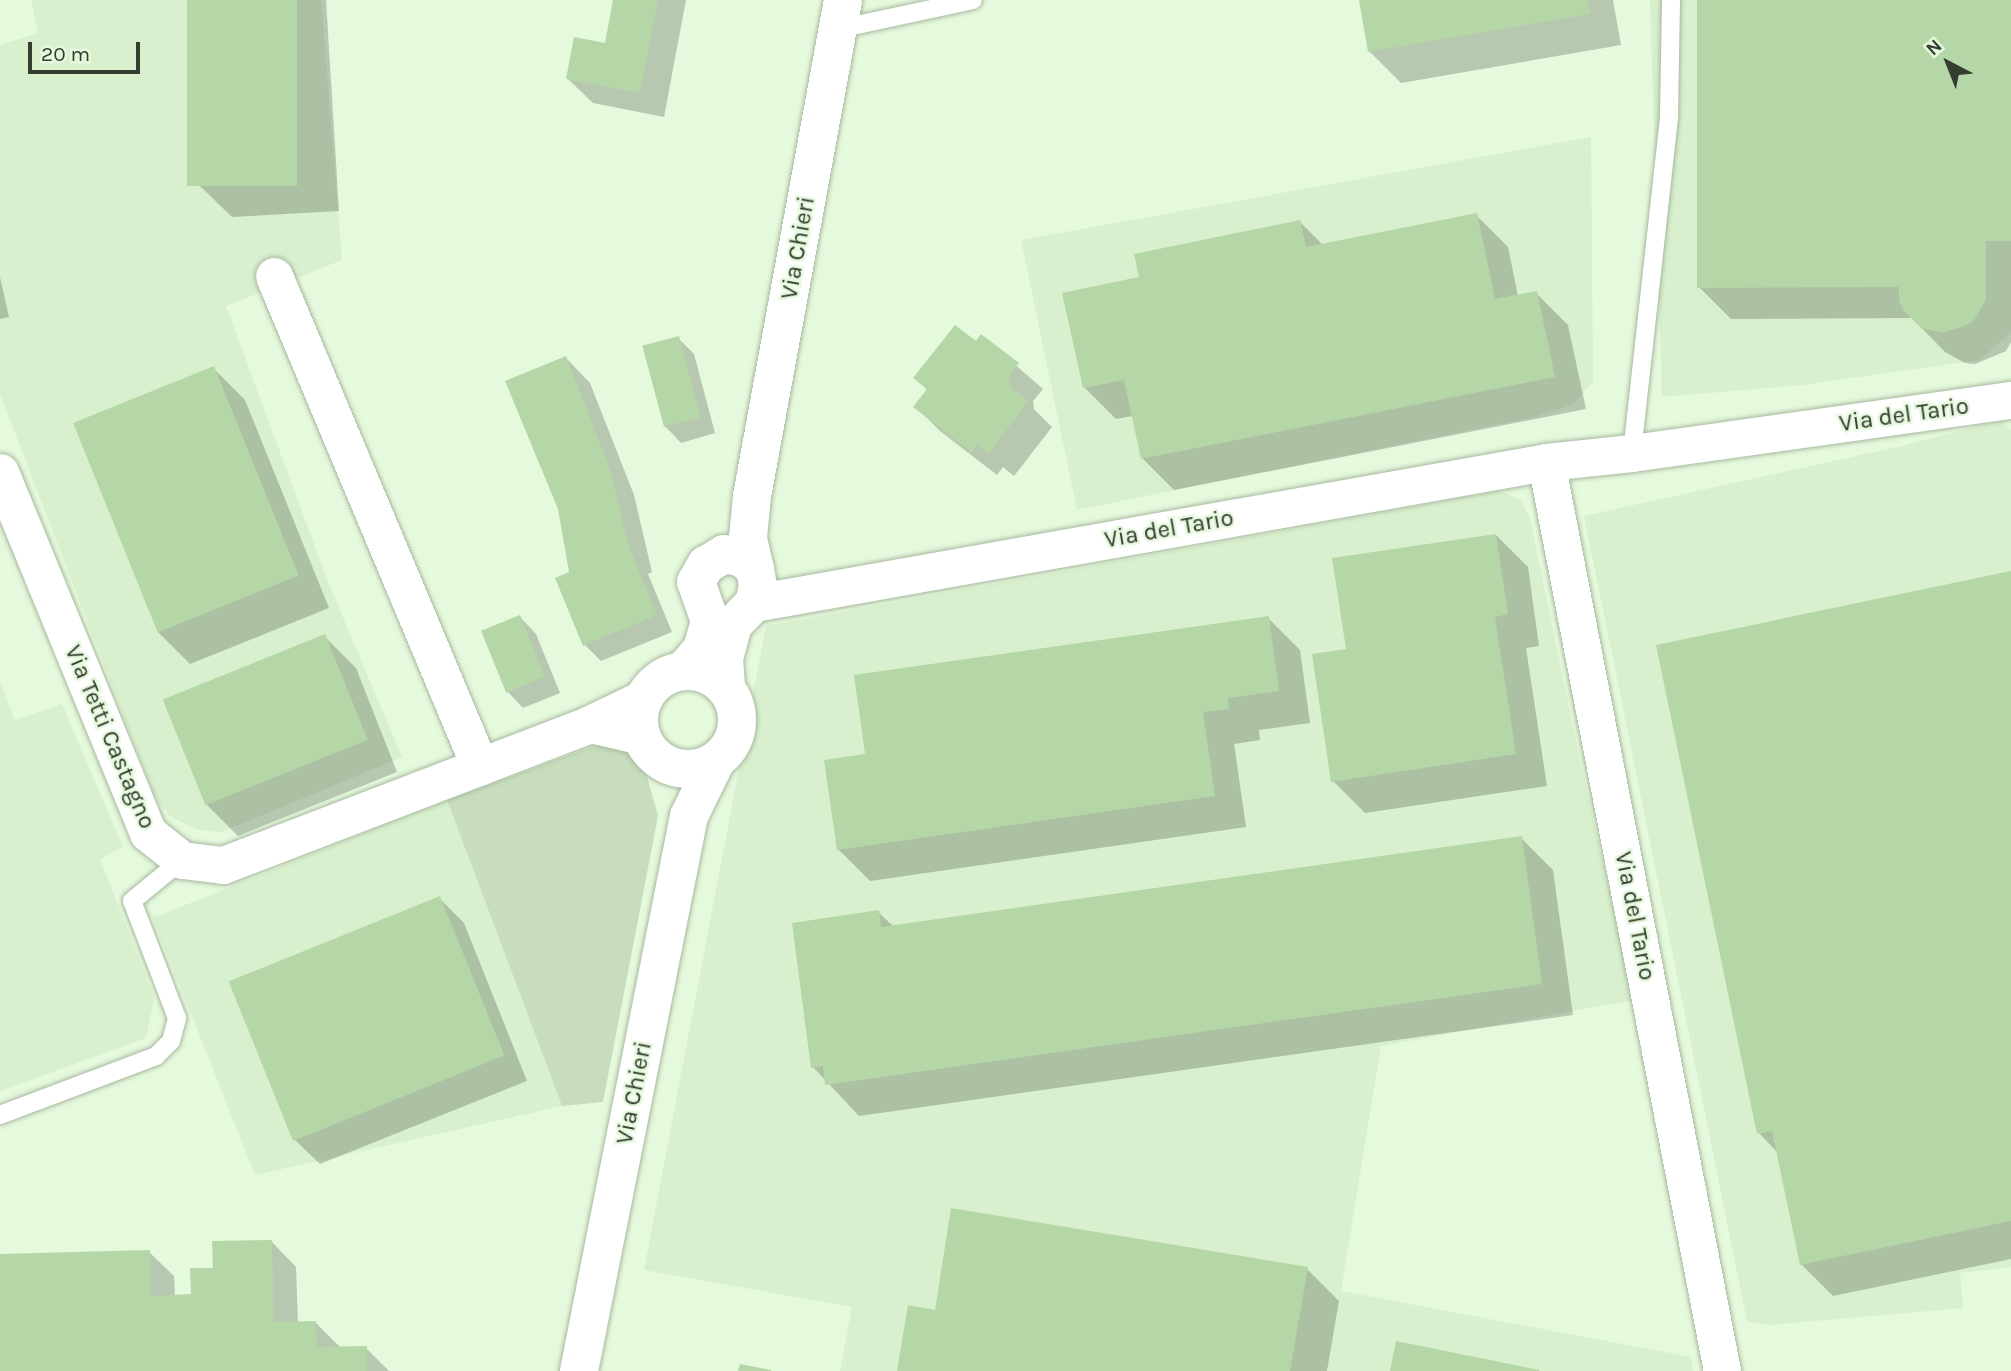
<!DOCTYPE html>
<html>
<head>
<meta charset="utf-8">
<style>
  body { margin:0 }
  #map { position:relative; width:2011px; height:1371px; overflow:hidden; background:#e5f9dd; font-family:Karla,sans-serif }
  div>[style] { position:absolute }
  .built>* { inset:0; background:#d8f0ce }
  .green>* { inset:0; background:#c7ddbd }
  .shadow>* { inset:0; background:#0003 }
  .building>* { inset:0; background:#b5d6a6; transform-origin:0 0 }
  .roads { filter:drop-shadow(0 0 2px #a7b99f) drop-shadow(0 0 2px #a7b99f) }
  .service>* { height:18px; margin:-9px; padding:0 9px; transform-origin:9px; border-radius:9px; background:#fff }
  .minor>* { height:37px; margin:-18.5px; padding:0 18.5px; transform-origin:18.5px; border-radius:18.5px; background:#fff }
  .secondary>* { height:38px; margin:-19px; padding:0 19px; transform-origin:19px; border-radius:19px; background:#fff }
  .secondary>.ring { margin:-19px; padding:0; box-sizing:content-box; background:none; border:38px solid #fff; border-radius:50% }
  span { translate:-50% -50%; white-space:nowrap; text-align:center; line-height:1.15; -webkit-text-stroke:5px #e5f9dd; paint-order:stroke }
  .street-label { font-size:24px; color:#353c31 }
  .north { position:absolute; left:1913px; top:28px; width:70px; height:70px; -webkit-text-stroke:5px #e5f9dd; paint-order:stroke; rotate:318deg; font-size:19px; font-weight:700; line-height:28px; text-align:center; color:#353c31 }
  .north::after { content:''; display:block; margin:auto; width:24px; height:32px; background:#353c31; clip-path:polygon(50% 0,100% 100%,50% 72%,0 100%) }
  .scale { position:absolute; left:28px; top:42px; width:112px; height:32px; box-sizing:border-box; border:4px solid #353c31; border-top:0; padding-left:9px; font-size:21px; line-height:24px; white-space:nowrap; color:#353c31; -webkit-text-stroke:5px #e5f9dd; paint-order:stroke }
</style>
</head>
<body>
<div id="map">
  <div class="built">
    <i style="clip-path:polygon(31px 0,321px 0,342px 260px,226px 306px,328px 582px,402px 757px,222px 832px,197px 830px,170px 816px,155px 797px,0 394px,0 45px,38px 33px)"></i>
    <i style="clip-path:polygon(1650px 0,2011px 0,2011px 332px,1980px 360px,1802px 385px,1662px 397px)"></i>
    <i style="clip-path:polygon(1591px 137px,1593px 381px,1574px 404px,1534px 417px,1077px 510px,1021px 240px)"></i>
    <i style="clip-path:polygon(2002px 420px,2011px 430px,2011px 1267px,1960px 1273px,1963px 1308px,1768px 1325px,1747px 1321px,1584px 516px,1902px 446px)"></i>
    <i style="clip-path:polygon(1499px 491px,1520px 499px,1530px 518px,1582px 770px,1634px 1000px,1381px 1046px,1341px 1291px,1691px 1357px,1693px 1371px,840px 1371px,852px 1307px,644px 1270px,766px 626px)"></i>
    <i style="clip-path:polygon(0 682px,15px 720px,62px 704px,123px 847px,100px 859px,154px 998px,146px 1038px,0 1091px)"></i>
    <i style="clip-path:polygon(447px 800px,562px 1106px,255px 1175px,153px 918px)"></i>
  </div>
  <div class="green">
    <i style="clip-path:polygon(597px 745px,624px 745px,645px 769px,658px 816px,603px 1102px,562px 1106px,447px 800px)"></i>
  </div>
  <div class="shadow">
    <i style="clip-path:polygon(189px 0,326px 0,339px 211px,232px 217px,200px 186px)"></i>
    <i style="clip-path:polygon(615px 0,686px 0,664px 117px,593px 103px,568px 79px,606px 45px)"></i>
    <i style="clip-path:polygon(1361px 0,1613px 0,1621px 45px,1401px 83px,1369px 51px)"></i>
    <i style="clip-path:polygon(1699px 0,2011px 0,2011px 342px,2006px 351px,1975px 364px,1965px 363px,1945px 352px,1912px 318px,1731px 319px,1699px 287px)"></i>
    <i style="clip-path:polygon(1476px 215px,1508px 247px,1518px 296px,1536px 293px,1568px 325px,1586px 409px,1174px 490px,1142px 458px,1133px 416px,1116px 419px,1084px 387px,1141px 279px,1300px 222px,1323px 245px)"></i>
    <i style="clip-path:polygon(0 277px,9px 317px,0 319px)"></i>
    <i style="clip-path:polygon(982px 336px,1043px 389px,1033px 401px,1034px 409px,1052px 427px,1014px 476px,1003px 467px,997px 475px,940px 431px,916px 407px,928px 391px,916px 378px,976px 344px)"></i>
    <i style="clip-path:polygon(678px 338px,694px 354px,715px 433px,681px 443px,665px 426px)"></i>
    <i style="clip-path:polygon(566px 358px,590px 383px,634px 495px,652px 572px,648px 574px,672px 632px,601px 661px,585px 645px,573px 573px)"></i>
    <i style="clip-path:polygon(213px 368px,245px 400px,329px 608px,190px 664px,158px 632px)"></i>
    <i style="clip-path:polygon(1496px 535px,1528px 567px,1539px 646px,1526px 648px,1547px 786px,1365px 813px,1333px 781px)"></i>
    <i style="clip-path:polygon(2011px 572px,2011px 1259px,1833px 1296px,1801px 1264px,1778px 1153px,1759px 1133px)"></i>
    <i style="clip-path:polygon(520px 617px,536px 634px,560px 693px,523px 708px,507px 691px)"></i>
    <i style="clip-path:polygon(1268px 618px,1300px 650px,1310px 723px,1259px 730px,1260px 740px,1234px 744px,1246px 827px,870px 881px,838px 849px,867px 756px)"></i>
    <i style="clip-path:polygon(324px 636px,356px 668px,397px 772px,238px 836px,206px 804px)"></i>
    <i style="clip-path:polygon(1521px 838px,1553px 870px,1573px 1015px,859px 1116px,813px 1067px,878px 912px,894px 927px)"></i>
    <i style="clip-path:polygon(439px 898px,464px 923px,527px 1081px,320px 1164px,295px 1140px)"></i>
    <i style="clip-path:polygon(272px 1242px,296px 1267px,298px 1324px,316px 1323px,341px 1348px,366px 1348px,389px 1371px,0 1371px,0 1256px,149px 1252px,174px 1276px,175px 1297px,193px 1296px,215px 1269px)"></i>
    <i style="clip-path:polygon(1307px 1269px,1339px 1301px,1327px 1371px,899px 1371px,936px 1312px)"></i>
  </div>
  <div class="building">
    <i style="left:187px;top:0;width:110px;height:186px"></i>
    <i style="clip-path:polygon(613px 0,658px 0,640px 93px,566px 79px,574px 37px,605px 43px)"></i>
    <i style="clip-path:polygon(1359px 0,1588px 0,1590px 14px,1368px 52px)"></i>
    <i style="clip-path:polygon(1697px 0,2011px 0,2011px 241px,1986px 241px,1986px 299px,1975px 319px,1967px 325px,1942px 333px,1921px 328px,1904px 311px,1899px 301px,1899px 287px,1697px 288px)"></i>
    <i style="clip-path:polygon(1477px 213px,1495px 299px,1537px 291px,1555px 377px,1141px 459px,1124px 380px,1083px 388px,1062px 293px,1139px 277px,1134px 254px,1300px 220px,1306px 247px)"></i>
    <i style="clip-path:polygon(955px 325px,976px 341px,981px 334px,1019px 363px,1009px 376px,1011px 388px,1029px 401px,989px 453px,978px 444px,971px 452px,913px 407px,927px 389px,913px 378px)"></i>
    <i style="left:679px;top:336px;width:84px;height:38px;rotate:75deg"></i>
    <i style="clip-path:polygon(566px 356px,610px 469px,629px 547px,657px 615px,583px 646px,555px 578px,569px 572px,558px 509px,505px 381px)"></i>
    <i style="left:214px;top:366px;width:226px;height:152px;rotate:68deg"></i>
    <i style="clip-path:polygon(1496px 534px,1508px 614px,1495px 617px,1516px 754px,1331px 782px,1312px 654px,1346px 649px,1332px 558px)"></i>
    <i style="clip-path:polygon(2011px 571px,2011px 1221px,1800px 1265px,1772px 1131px,1757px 1134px,1656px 645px)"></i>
    <i style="left:520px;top:615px;width:67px;height:42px;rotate:68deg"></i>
    <i style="clip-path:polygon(1269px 616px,1279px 691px,1228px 698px,1229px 709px,1203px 712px,1215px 796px,837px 850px,824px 760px,865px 754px,854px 675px)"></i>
    <i style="left:325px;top:634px;width:114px;height:175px;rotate:68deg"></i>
    <i style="clip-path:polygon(1522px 836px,1542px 984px,825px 1085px,823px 1066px,811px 1068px,792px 923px,879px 910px,881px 927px)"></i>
    <i style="left:440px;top:896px;width:172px;height:228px;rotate:68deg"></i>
    <i style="clip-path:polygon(951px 1208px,1308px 1267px,1290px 1371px,897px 1371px,908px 1305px,935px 1310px)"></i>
    <i style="clip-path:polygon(272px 1240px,274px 1322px,316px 1321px,317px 1347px,367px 1346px,367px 1371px,0 1371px,0 1254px,150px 1250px,151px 1296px,191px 1294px,190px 1268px,213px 1268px,212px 1241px)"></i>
    <i style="clip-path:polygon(1396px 1341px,1539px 1370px,1539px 1371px,1390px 1371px)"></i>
    <i style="clip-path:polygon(740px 1364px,771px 1370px,771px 1371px,738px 1371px)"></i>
  </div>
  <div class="roads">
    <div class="service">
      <i style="left:838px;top:29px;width:138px;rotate:-12.1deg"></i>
      <i style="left:1632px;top:453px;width:339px;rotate:-83.7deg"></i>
      <i style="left:1669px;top:116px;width:116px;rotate:-89deg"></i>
      <i style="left:0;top:1115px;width:167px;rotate:-20.7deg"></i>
      <i style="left:156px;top:1056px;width:21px;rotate:-45deg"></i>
      <i style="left:171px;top:1041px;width:24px;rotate:-75deg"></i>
      <i style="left:177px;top:1018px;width:125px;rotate:-111deg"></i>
      <i style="left:132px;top:901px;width:65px;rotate:-39.4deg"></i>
    </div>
    <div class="minor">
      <i style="left:274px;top:276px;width:532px;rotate:67.24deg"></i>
      <i style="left:1546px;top:462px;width:926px;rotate:79.04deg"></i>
      <i style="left:0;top:472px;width:390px;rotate:67.7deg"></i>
      <i style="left:148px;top:833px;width:43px;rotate:38.5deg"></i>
      <i style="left:182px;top:860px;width:41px;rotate:7deg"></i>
      <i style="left:223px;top:865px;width:393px;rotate:-21deg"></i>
      <i style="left:590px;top:724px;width:60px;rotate:-25.7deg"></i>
      <i style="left:754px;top:603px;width:804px;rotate:-10.09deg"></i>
      <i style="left:1546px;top:462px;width:86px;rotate:-6deg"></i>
      <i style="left:1632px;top:453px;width:383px;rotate:-8deg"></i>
      <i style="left:590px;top:724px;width:53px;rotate:13deg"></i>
    </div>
    <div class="secondary">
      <i style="left:755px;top:569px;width:32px;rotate:-103deg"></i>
      <i style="left:748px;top:538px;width:42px;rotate:-84.6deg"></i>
      <i style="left:752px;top:496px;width:504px;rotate:-79.6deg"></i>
      <i style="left:683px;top:671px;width:29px;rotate:-49deg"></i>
      <i style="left:702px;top:649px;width:29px;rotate:-74deg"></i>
      <i style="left:710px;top:621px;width:41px;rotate:-109.7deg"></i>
      <i style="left:696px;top:582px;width:20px;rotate:-60deg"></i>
      <i style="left:706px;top:565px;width:21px;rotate:-31deg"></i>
      <i style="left:724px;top:554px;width:19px;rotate:12deg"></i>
      <i style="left:743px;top:558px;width:16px;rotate:43deg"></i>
      <i style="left:755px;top:569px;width:17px;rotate:80deg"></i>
      <i style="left:758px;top:586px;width:17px;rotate:103deg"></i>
      <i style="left:754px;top:603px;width:30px;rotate:134deg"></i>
      <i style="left:733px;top:625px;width:34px;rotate:105deg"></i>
      <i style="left:724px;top:658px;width:31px;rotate:86deg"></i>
      <i class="ring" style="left:639px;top:671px;width:60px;height:60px"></i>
      <i style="left:579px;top:1371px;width:566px;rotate:-78.79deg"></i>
      <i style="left:689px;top:816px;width:61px;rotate:-63.9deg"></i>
    </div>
  </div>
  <div class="street-label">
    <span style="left:798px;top:248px;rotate:-80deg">Via Chieri</span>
    <span style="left:1904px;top:415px;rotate:-8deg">Via del Tario</span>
    <span style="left:1169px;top:529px;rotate:-10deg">Via del Tario</span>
    <span style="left:110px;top:737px;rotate:67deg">Via Tetti Castagno</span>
    <span style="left:1635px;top:916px;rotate:79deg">Via del Tario</span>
    <span style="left:634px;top:1093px;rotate:-79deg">Via Chieri</span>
  </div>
  <div class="north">N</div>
  <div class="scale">20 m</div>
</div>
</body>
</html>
